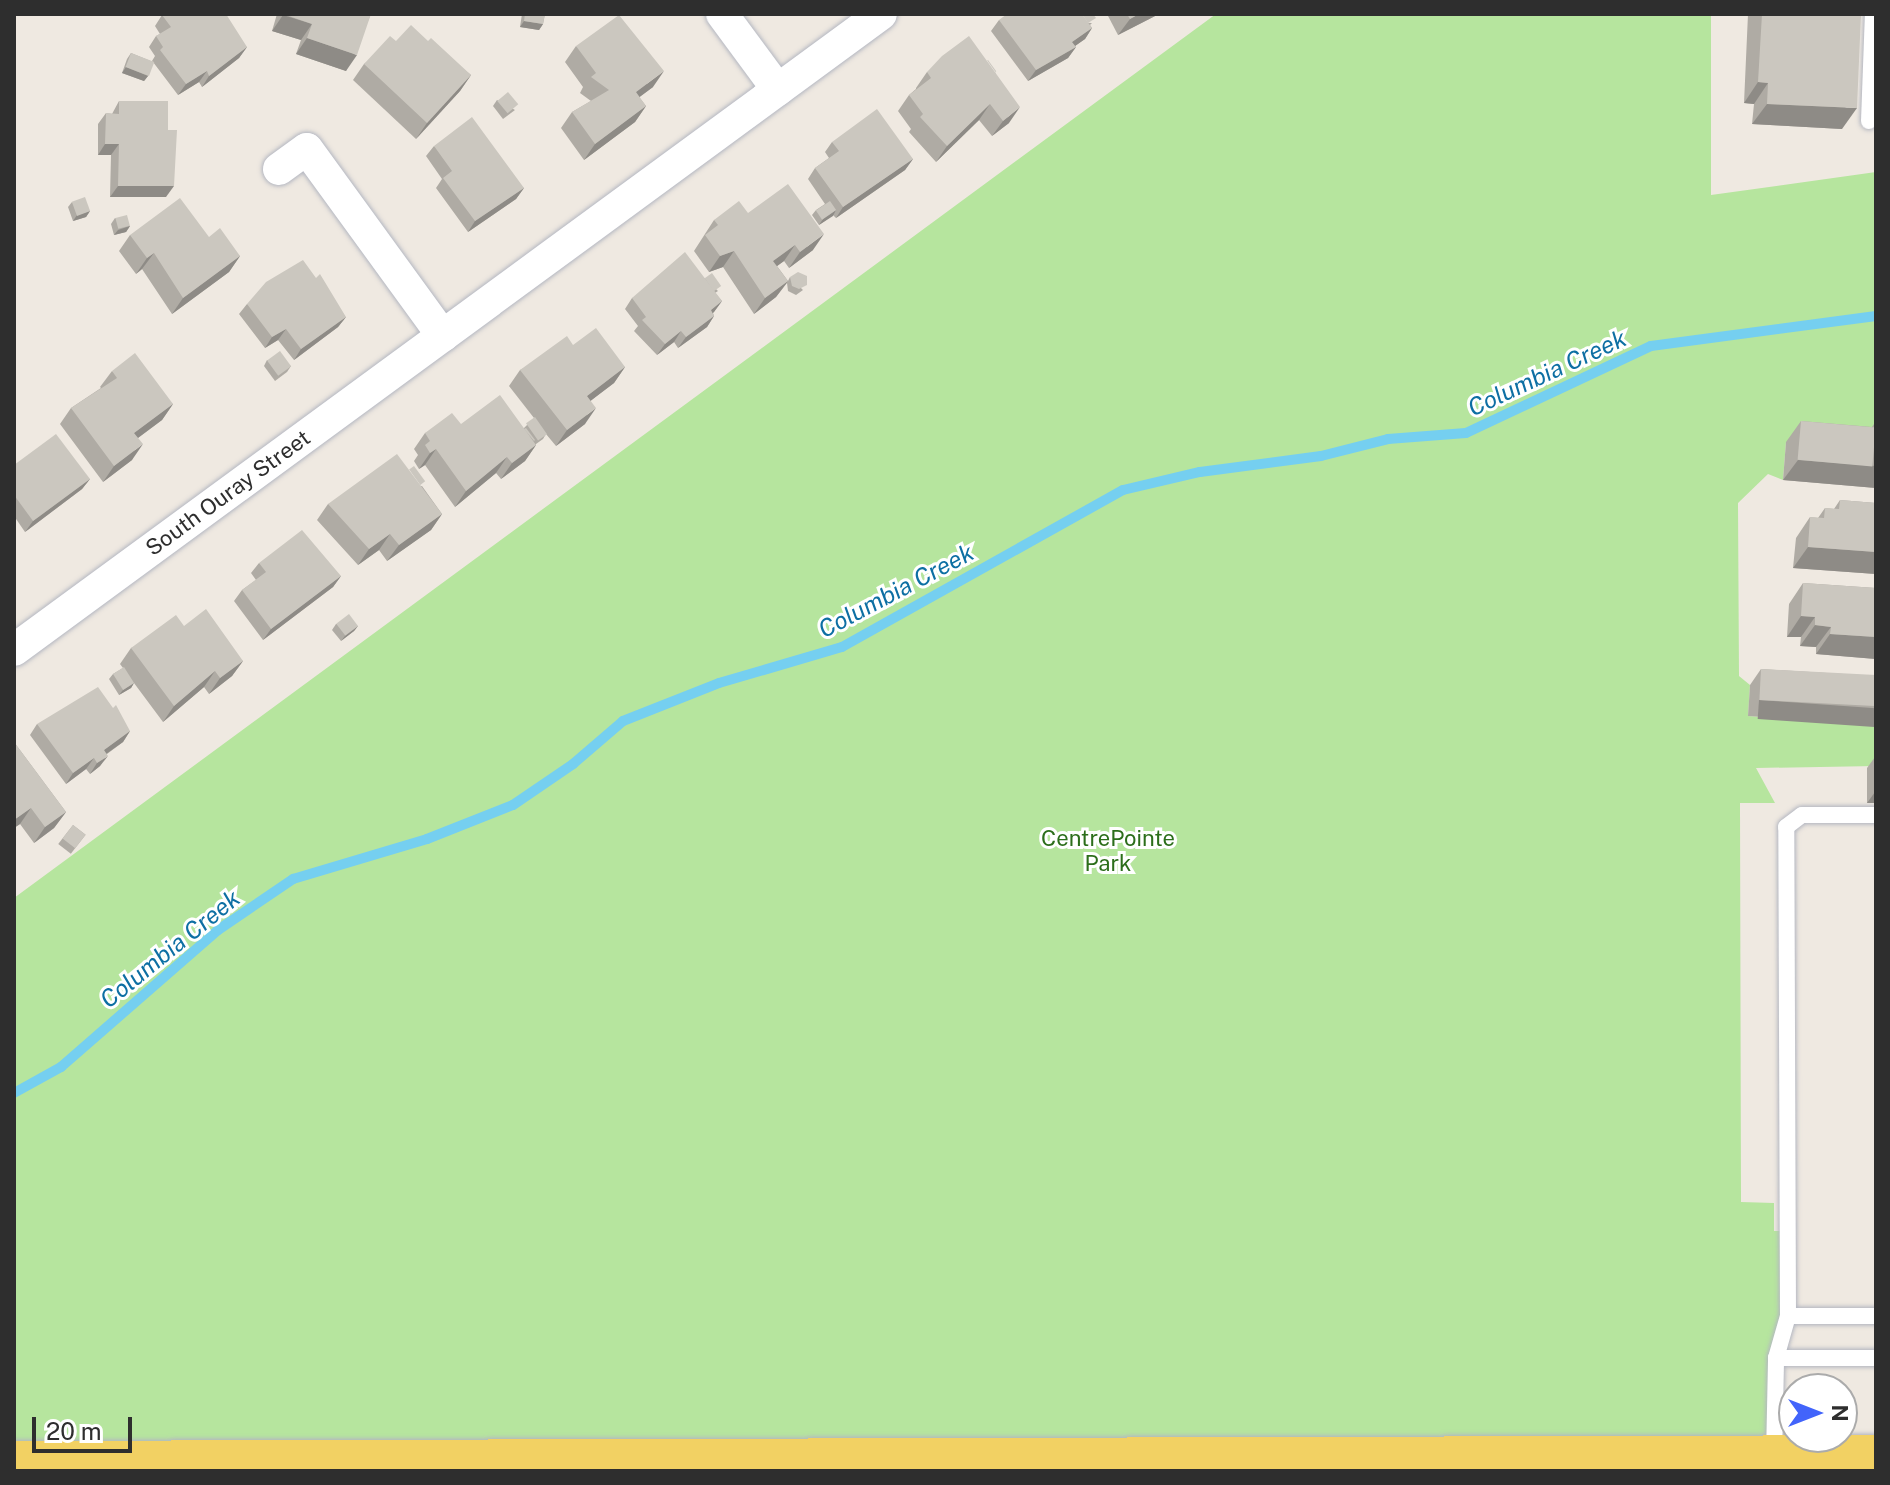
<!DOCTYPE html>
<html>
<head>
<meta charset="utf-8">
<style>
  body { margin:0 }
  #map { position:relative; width:1890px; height:1485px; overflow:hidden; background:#efe9e1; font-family:"Public Sans",sans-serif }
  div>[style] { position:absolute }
  .green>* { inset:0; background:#b6e59e }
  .stream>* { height:10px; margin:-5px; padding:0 5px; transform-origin:5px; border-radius:5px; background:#75cff0 }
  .roads { filter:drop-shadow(0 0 2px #b4b7c1) drop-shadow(0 0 2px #b4b7c1) }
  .lane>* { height:16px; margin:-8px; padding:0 8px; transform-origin:8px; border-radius:8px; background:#fff }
  .street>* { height:32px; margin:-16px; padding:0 16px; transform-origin:16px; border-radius:16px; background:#fff }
  .primary>* { height:44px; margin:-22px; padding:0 22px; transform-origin:22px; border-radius:22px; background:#f2d163 }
  .wall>* { inset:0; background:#afaba4; transform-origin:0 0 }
  .shaded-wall>* { inset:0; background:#8e8b86; transform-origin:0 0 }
  .building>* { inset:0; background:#cbc7bf; transform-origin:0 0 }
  span { translate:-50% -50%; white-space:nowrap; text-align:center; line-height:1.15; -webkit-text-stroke:6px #fff; paint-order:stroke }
  .street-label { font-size:22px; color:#2e2e2e }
  .park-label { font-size:22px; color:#2c6e1b }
  .water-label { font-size:24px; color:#0d6fa3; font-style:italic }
  .frame { position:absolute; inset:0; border:16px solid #2e2e2e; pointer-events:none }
  .north { position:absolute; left:1778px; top:1373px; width:80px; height:80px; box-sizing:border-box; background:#fff; border:2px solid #ababab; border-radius:50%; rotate:90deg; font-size:22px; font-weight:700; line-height:32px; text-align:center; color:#2e2e2e }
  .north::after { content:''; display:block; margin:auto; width:28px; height:36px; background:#4264fb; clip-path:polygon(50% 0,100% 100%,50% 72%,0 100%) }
  .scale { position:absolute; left:32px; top:1417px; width:100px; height:36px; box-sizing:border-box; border:4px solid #2e2e2e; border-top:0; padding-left:10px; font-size:24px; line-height:28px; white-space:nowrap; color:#2e2e2e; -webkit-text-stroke:6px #fff; paint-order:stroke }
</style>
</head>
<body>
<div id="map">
  <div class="green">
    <i style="clip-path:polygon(1216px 14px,1711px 14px,1711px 195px,1876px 172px,1876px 440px,1786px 442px,1783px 480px,1768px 474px,1738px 503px,1739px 676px,1750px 685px,1748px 716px,1876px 725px,1876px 766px,1756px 768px,1775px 803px,1740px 803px,1741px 1202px,1774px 1203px,1774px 1231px,1788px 1231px,1774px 1457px,14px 1462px,14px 898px)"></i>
  </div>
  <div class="stream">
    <i style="left:14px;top:1093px;width:54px;rotate:-29deg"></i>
    <i style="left:61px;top:1067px;width:208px;rotate:-41.1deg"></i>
    <i style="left:218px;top:930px;width:91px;rotate:-34.2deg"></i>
    <i style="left:293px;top:879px;width:140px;rotate:-16.6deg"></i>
    <i style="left:427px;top:839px;width:92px;rotate:-21.6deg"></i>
    <i style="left:513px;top:805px;width:73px;rotate:-34.3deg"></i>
    <i style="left:573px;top:764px;width:66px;rotate:-40.7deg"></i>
    <i style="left:623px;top:721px;width:103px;rotate:-21.6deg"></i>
    <i style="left:719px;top:683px;width:128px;rotate:-16.3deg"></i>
    <i style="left:842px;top:647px;width:322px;rotate:-29.2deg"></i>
    <i style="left:1123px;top:490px;width:79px;rotate:-13.2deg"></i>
    <i style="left:1200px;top:472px;width:122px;rotate:-7.5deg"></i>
    <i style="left:1321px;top:456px;width:69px;rotate:-14.2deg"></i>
    <i style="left:1388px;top:439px;width:78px;rotate:-4.4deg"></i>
    <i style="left:1466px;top:433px;width:204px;rotate:-25.2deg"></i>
    <i style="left:1651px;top:346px;width:227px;rotate:-7.6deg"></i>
  </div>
  <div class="roads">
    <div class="lane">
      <i style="left:1869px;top:121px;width:107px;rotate:-87.9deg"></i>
      <i style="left:1788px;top:1316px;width:88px"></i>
      <i style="left:1776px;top:1358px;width:100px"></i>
      <i style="left:1774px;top:1457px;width:99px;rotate:-88.8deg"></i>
      <i style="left:1776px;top:1358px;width:44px;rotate:-74.1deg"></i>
      <i style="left:1788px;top:1316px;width:489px;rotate:-90.2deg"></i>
      <i style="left:1786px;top:827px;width:20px;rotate:-37deg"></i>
      <i style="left:1802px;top:815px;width:74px"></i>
    </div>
    <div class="street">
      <i style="left:722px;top:14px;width:94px;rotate:53.6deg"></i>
      <i style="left:279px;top:169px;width:34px;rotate:-36deg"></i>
      <i style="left:307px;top:149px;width:231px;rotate:54deg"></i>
      <i style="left:14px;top:650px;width:1075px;rotate:-36.26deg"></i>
    </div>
    <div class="primary">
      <i style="left:14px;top:1463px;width:1862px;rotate:-0.18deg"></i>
    </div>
  </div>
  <div class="wall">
    <i style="clip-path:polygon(277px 14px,371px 14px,346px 71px,296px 54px,301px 40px,272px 31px)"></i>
    <i style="clip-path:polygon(522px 14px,545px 14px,543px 24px,539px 30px,520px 27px)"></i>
    <i style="clip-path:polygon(1107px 14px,1159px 14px,1118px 35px)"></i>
    <i style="clip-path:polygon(1748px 14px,1861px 14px,1842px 129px,1752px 124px,1754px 104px,1744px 103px)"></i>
    <i style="clip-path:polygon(162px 15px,247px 47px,239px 58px,202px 87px,199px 82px,178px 95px,153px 62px,148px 76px,144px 81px,122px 73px,127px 59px,131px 53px,153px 62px,152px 61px,155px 56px,149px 47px,156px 36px,160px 34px,155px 26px)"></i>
    <i style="clip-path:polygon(999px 20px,1092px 23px,1090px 25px,1092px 28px,1085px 39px,1075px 46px,1076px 47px,1068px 58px,1028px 81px,991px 31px)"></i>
    <i style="clip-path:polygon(396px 41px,428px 41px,471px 75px,460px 91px,416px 139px,353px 80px,364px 64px)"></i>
    <i style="clip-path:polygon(576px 46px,653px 87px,639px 97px,646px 106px,635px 122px,584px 160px,561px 128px,572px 112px,591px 101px,580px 93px,583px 87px,565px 62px)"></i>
    <i style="clip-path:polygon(927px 72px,995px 72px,1009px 123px,992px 136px,979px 120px,936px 162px,909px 132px,911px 129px,898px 111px,909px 95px,916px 89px,916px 88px)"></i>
    <i style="clip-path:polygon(497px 100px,515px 110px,503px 119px,493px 106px)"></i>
    <i style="clip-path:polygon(119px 101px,166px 197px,110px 197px,111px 155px,98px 155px,98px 124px,106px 113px,112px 114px)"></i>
    <i style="clip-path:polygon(832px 142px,913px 159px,905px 170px,836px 218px,833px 215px,819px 225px,812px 215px,816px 210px,825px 204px,808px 179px,815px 168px,829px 158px,825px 152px)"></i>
    <i style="clip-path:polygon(434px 146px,524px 188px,516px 199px,468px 232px,436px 188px,442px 179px,426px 156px)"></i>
    <i style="clip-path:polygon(72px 202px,90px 211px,86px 217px,73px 221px,68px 207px)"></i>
    <i style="clip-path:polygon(748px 213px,813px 250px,789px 268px,784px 261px,777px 266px,788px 281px,790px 277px,803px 290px,796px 295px,788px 291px,787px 283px,776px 297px,754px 314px,723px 267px,709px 272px,694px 251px,714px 220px)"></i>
    <i style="clip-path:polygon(115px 218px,130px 226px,126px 232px,114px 235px,111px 224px)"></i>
    <i style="clip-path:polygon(130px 235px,209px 237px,240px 256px,229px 272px,172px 314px,142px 269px,136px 274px,119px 251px)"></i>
    <i style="clip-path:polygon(705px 278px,718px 291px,715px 293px,722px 301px,713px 313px,714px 316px,707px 327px,678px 348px,674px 342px,657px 355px,634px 331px,638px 326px,625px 309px,632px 298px)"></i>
    <i style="clip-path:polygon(247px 304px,346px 317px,338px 327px,294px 360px,278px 340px,265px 348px,239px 314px)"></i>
    <i style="clip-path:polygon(573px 345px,625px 367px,614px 383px,590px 401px,585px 424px,556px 446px,546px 434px,543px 439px,536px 444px,536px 445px,525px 461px,501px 479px,496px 473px,455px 507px,425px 465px,419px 469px,414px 461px,418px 455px,414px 449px,425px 433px,461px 424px,524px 428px,534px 418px,509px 386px,520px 370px)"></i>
    <i style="clip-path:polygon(267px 360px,291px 366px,287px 372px,275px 381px,264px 366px)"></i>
    <i style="clip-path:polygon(112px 371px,173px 404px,162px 420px,138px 438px,132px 460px,103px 482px,60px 424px,71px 408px,101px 388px,100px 387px)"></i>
    <i style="clip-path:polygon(1801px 421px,1872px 427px,1876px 421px,1876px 488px,1783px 480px,1786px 442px)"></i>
    <i style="clip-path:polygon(14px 465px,90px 479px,82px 489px,25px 532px,14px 516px)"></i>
    <i style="clip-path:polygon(422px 486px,442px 514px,431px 530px,387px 561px,379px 550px,358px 565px,317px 520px,328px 504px)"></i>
    <i style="clip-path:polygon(1840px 500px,1876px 503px,1876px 574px,1793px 568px,1796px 538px,1810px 517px,1818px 518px,1825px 508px,1834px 509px)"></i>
    <i style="clip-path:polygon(259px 563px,341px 576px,333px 587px,263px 640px,234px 601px,242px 590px,256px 580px,251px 573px)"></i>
    <i style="clip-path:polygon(1803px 583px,1876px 588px,1876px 659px,1816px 654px,1816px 647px,1800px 646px,1801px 637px,1787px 637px,1789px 604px)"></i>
    <i style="clip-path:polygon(336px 624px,358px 626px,354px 631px,341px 641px,332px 630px)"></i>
    <i style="clip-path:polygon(184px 626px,243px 661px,232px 676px,209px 694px,204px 687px,163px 722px,134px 683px,131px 688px,119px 695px,109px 679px,113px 674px,123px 668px,120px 664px,131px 648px)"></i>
    <i style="clip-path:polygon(1761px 669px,1876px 676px,1876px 725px,1748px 716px,1750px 685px)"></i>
    <i style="clip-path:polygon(37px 724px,130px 731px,123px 742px,107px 754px,100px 766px,90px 774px,86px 769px,66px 784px,30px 735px)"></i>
    <i style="clip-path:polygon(14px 742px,66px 812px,54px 828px,34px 843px,20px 824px,14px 828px)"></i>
    <i style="clip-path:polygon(1875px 757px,1876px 757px,1876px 803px,1867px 803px,1867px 768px)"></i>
    <i style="left:73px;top:825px;width:16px;height:24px;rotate:38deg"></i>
  </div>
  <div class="shaded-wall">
    <i style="clip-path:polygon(1139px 14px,1159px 14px,1118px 35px,1130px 19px)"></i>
    <i style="clip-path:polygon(283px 15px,312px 24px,301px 40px,272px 31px)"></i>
    <i style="clip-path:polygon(524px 21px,543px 24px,539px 30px,520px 27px)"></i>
    <i style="clip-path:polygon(1092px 28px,1085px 39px,1065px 53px,1072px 42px)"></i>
    <i style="clip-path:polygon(307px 38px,357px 55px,346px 71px,296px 54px)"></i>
    <i style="clip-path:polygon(247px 47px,239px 58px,202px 87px,209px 76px)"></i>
    <i style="clip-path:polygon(1076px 47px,1068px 58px,1028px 81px,1036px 70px)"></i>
    <i style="clip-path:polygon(126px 67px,148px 76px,144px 81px,122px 73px)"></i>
    <i style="clip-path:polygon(207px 71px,199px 82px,178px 95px,186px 84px)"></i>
    <i style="clip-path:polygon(664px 71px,653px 87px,625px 108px,636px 92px)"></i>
    <i style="clip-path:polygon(471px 75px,460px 91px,416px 139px,427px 123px)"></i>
    <i style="clip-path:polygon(1758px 82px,1768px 83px,1754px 104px,1744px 103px)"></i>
    <i style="clip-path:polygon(990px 104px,979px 120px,936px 162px,947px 146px)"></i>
    <i style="clip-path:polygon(1767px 104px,1857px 108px,1842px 129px,1752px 124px)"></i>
    <i style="clip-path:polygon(646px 106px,635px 122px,584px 160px,595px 144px)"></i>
    <i style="clip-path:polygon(1020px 107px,1009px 123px,992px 136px,1003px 121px)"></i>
    <i style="clip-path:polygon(105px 144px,119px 144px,111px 155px,98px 155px)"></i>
    <i style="clip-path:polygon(913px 159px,905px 170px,836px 218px,843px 207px)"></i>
    <i style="clip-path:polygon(118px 186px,174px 186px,166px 197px,110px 197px)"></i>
    <i style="clip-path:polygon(524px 188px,516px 199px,468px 232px,475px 221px)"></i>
    <i style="clip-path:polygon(836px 210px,833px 216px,819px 225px,823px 219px)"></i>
    <i style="clip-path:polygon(90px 211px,86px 217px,73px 221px,77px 215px)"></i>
    <i style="clip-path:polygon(130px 226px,126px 232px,114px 235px,118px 230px)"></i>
    <i style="clip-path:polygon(824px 234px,813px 250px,789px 268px,800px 252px)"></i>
    <i style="clip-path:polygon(795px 245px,784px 261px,762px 277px,773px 261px)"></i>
    <i style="clip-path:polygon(734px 251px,723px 267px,709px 272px,720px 256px)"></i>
    <i style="clip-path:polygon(154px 253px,142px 269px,136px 274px,147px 258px)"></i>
    <i style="clip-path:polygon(240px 256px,229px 272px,172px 314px,183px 298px)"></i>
    <i style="clip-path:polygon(788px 281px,776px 297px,754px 314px,765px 298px)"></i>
    <i style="clip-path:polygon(722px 301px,714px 312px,703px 321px,711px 310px)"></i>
    <i style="clip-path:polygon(714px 316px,707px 327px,678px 348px,686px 337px)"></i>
    <i style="clip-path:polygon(346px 317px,338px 327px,294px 360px,301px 349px)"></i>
    <i style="clip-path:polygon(286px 329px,278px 340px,265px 348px,272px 337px)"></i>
    <i style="clip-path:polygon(681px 331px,674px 342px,657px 355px,665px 344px)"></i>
    <i style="clip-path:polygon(625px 367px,614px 383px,576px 412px,587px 396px)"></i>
    <i style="clip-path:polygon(173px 404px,162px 420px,123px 449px,134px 433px)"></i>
    <i style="clip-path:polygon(596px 408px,585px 424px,556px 446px,567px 430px)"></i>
    <i style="clip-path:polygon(143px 444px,132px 460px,103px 482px,114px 466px)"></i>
    <i style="clip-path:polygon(536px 445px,525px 461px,501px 479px,512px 463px)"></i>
    <i style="clip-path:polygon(436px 449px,425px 465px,419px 469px,430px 453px)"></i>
    <i style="clip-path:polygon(507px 457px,496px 473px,455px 507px,466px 491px)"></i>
    <i style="clip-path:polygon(1798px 460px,1876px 466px,1876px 488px,1783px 480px)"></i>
    <i style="clip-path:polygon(90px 479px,82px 489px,25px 532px,33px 521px)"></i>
    <i style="clip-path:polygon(442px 514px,431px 530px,387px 561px,399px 545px)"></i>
    <i style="clip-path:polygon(390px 534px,379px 550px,358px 565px,369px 549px)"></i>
    <i style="clip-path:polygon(1808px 547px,1876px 552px,1876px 574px,1793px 568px)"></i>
    <i style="clip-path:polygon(341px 576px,333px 587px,263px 640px,271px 629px)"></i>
    <i style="clip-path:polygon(1801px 616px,1815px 617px,1801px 637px,1787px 637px)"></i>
    <i style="clip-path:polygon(1815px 625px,1831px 627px,1816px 647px,1800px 646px)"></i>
    <i style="clip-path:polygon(358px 626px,354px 631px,341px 641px,345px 636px)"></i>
    <i style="clip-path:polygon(1830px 634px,1876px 637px,1876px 659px,1816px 654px)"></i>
    <i style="clip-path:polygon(243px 661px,232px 676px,209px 694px,220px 678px)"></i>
    <i style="clip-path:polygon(215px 671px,204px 687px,163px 722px,174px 706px)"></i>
    <i style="clip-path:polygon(134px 683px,131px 688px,119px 695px,123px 690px)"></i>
    <i style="left:1759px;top:700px;width:117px;height:19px;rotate:4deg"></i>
    <i style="clip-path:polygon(130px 731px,123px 742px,96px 761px,104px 750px)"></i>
    <i style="clip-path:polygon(108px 756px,100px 766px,90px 774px,97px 763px)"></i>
    <i style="clip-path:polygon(94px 758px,86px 769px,66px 784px,73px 773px)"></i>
    <i style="clip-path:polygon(1875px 792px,1876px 792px,1876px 803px,1867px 803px)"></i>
    <i style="clip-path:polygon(31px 808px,20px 824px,14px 828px,14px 820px)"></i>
    <i style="clip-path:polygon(66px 812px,54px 828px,34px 843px,45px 827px)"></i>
  </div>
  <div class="building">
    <i style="clip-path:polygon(164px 14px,226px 14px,247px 47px,209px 76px,207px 71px,186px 84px,160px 50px,163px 47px,156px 36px,171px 27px,162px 15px)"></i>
    <i style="clip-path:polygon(283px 14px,371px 14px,357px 55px,307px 38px,312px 24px)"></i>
    <i style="clip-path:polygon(525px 14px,545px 14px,543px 24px,524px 21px)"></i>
    <i style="clip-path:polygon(1007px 14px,1082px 14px,1092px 28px,1072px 42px,1076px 47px,1036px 70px,999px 20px)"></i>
    <i style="clip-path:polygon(1082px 14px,1093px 14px,1096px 18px,1088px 23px)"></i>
    <i style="clip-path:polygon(1127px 14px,1139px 14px,1130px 19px)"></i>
    <i style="clip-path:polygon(1762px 14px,1861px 14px,1857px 108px,1767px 104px,1768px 83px,1758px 82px)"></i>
    <i style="clip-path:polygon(619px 15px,664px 71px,636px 92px,646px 106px,595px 144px,572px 112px,609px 90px,591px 77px,596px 73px,576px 46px)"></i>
    <i style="clip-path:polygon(411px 25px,428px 41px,431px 38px,471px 75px,427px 123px,364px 64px,390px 36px,396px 41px)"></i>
    <i style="clip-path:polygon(969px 36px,1020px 107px,1003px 121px,990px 104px,947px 146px,920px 117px,923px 114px,909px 95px,931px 78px,927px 72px,942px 56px)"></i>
    <i style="left:131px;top:53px;width:25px;height:15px;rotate:21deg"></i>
    <i style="left:988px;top:60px;width:14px;height:1px;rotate:54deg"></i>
    <i style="left:508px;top:92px;width:16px;height:14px;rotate:50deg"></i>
    <i style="clip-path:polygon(119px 101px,168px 101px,168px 130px,177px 130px,174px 186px,118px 186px,119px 144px,105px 144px,106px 113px,119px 114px)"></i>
    <i style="clip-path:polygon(877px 109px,913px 159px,843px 207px,815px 168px,839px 151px,832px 142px)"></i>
    <i style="clip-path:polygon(472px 117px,524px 188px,475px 221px,443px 178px,452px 171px,434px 146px)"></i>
    <i style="clip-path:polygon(788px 184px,824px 234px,800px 252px,795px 245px,773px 261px,788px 281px,765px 298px,734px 251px,720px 256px,705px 235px,718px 225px,714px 220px,739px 201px,748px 213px)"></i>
    <i style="left:85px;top:197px;width:15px;height:14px;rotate:70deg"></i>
    <i style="clip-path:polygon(180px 198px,209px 237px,220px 228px,240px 256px,183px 298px,154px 253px,147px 258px,130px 235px)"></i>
    <i style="left:830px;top:201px;width:11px;height:17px;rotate:56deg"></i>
    <i style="left:127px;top:215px;width:11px;height:12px;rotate:75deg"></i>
    <i style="clip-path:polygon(685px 252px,722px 301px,711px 310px,714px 316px,686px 337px,681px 331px,665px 344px,642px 320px,646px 317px,632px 298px)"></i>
    <i style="clip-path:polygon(303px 260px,316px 278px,320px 274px,346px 317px,301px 349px,286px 329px,272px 337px,247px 304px,266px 282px)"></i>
    <i style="clip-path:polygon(798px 272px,807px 276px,807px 285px,799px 289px,792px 286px,790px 277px)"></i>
    <i style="left:712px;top:273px;width:16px;height:9px;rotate:55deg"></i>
    <i style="clip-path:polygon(596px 328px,625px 367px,587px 396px,596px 408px,567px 430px,520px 370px,567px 336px,573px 345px)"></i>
    <i style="left:280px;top:351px;width:19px;height:16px;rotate:54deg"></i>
    <i style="clip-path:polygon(135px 353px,173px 404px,134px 433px,143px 444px,114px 466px,71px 408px,117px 378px,112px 371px)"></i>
    <i style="clip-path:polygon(500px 395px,536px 445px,512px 463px,507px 457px,466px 491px,436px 449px,430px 453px,425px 445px,430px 441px,425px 433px,452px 413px,461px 424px)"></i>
    <i style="left:535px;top:417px;width:21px;height:11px;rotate:55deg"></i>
    <i style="left:1801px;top:421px;width:75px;height:39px;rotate:5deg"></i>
    <i style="clip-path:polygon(526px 428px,535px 440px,534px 441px,524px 429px)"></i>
    <i style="clip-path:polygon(56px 434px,90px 479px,33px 521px,14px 495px,14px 465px)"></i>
    <i style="clip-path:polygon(397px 454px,442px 514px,399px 545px,390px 534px,369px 549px,328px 504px)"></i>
    <i style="left:414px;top:466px;width:19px;height:6px;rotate:54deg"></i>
    <i style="clip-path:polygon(1840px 500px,1876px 503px,1876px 552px,1808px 547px,1810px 517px,1824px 518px,1825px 508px,1839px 509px)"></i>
    <i style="clip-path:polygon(302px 530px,341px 576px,271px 629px,242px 590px,266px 572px,259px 563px)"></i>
    <i style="clip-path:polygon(1803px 583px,1876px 588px,1876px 637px,1830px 634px,1831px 627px,1815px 625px,1815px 617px,1801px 616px)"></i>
    <i style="clip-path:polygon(206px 609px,243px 661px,220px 678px,215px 671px,174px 706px,131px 648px,176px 615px,184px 626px)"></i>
    <i style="left:349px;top:614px;width:15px;height:16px;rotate:53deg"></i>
    <i style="left:124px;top:667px;width:19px;height:13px;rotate:58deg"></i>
    <i style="left:1761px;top:669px;width:115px;height:31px;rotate:3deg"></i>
    <i style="clip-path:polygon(98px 687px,113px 708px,116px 705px,130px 731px,104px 750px,108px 756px,97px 763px,94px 758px,73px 773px,37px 724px)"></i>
    <i style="clip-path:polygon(14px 742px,66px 812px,45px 827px,31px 808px,14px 820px)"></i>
    <i style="left:1875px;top:757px;width:1px;height:35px"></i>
    <i style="left:73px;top:825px;width:16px;height:17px;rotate:38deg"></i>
  </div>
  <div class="street-label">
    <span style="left:228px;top:493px;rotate:-36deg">South Ouray Street</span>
  </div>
  <div class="park-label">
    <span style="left:1108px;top:851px">CentrePointe<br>Park</span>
  </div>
  <div class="water-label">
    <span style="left:1547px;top:373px;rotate:-25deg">Columbia Creek</span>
    <span style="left:896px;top:591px;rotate:-28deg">Columbia Creek</span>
    <span style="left:170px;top:949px;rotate:-39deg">Columbia Creek</span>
  </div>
  <div class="frame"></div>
  <div class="north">N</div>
  <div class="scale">20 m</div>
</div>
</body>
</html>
